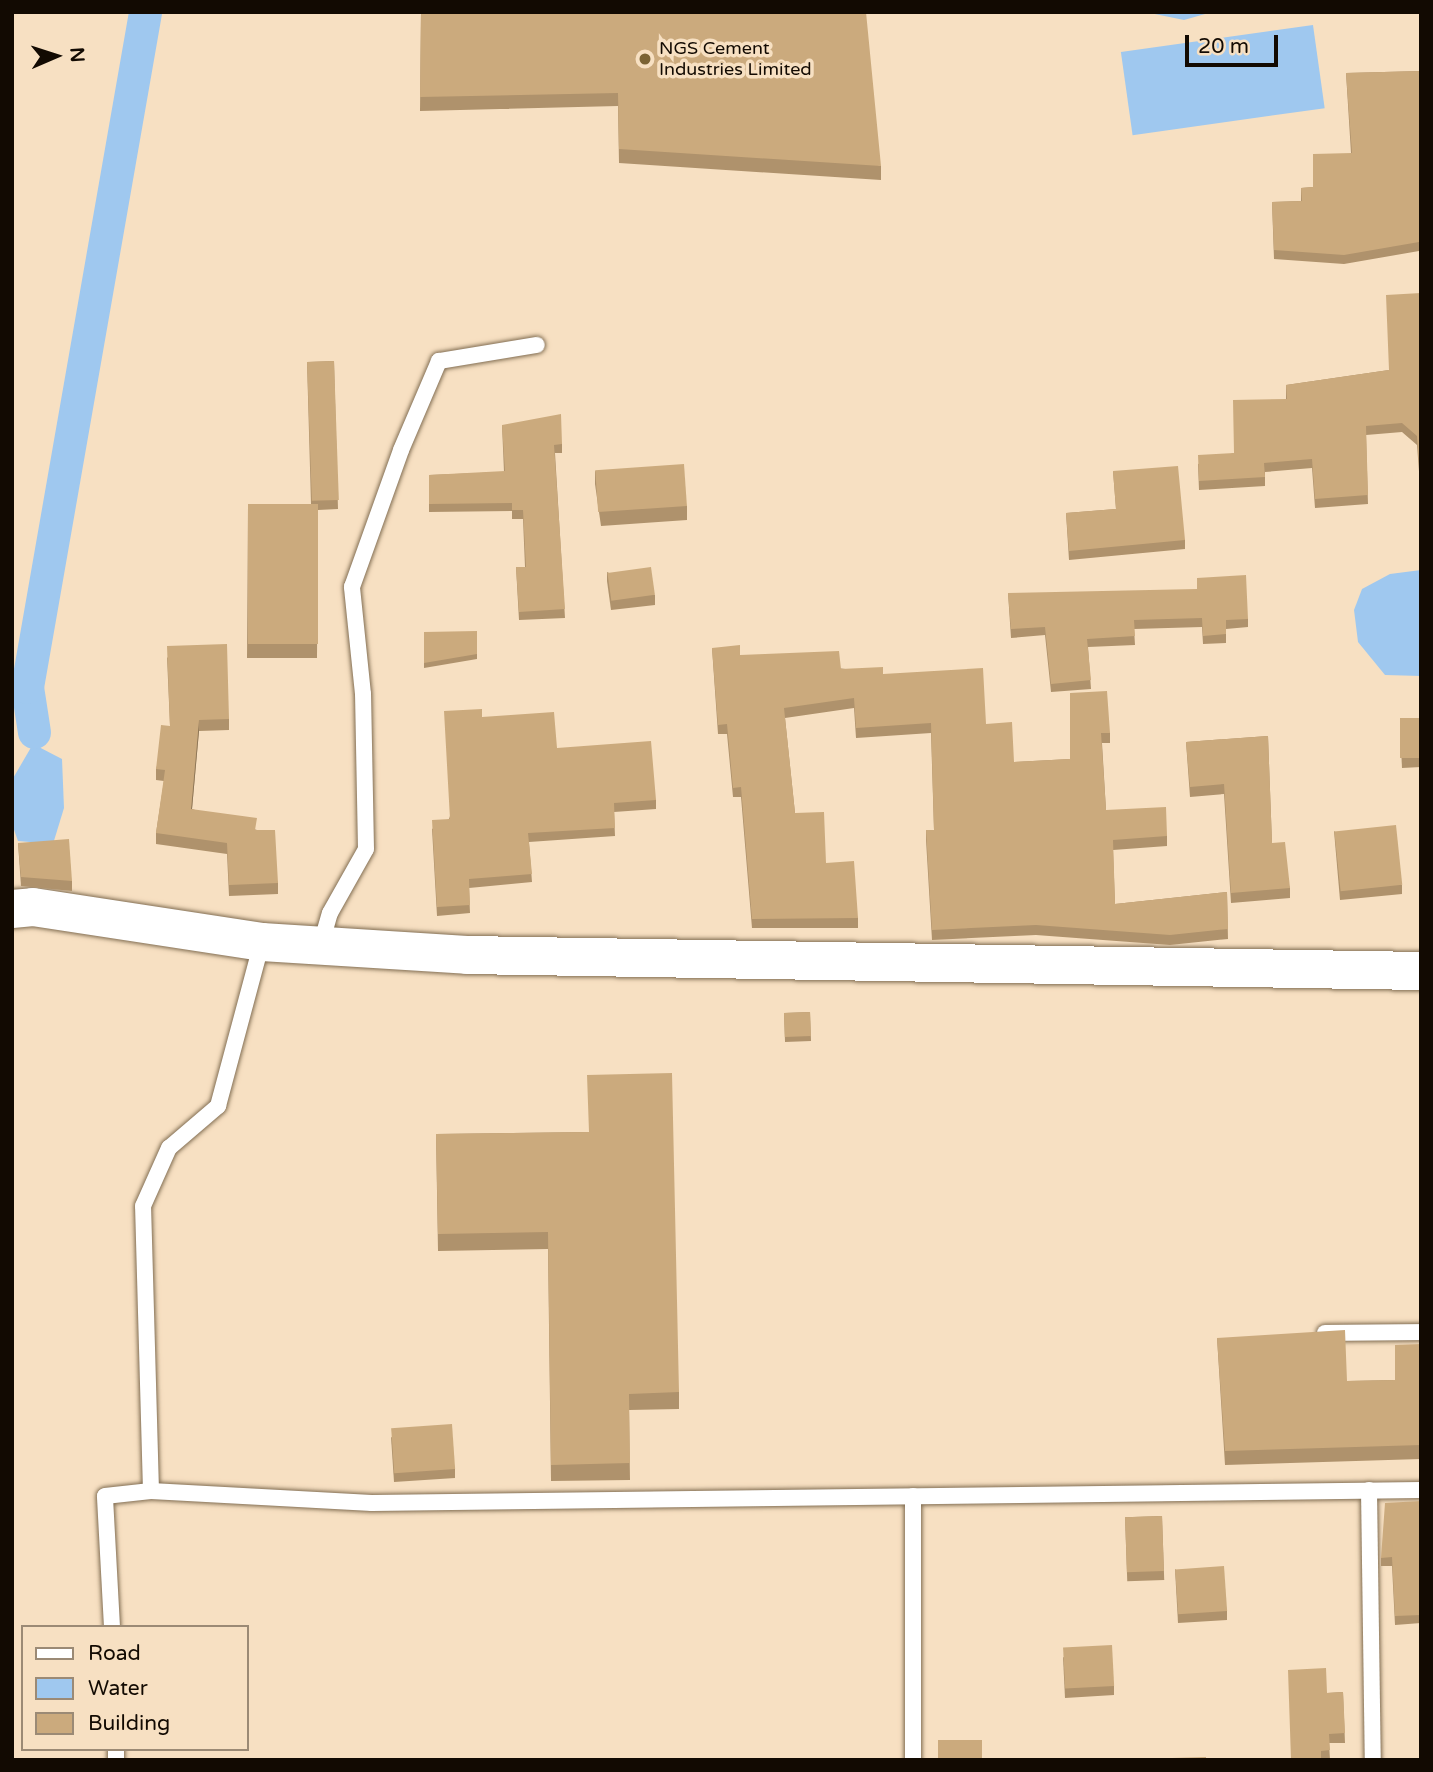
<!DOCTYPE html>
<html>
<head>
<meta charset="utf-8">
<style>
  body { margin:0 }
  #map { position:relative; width:1433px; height:1772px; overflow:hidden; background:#f7e0c2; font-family:"Varela Round",sans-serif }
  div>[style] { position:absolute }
  .water>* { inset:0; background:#9fc8ef; transform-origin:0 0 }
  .canal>* { height:33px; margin:-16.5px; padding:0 16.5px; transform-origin:16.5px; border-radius:16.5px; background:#9fc8ef }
  .roads { filter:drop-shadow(0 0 2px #826e53) drop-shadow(0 0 2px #826e53) }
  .lane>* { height:16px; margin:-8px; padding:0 8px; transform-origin:8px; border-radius:8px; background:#fff }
  .secondary>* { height:38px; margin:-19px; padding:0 19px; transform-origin:19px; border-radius:19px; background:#fff }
  .wall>* { inset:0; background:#af926c; transform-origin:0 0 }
  .shaded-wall>* { inset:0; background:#8e7758 }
  .building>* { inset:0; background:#cbaa7d; transform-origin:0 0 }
  .dots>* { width:19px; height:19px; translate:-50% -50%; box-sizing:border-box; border:4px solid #f7e0c2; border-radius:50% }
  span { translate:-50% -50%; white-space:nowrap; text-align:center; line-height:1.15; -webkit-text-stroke:7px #f7e0c2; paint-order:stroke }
  .poi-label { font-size:18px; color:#120a02 }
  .left { translate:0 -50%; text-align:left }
  .frame { position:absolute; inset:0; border:14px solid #120a02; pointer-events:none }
  .legend { position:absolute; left:21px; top:1625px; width:228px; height:126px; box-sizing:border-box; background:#f7e0c2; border:2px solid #9b8a75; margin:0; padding:9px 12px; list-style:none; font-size:21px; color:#120a02 }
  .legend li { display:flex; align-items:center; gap:14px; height:35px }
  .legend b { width:35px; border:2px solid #9b8a75 }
  .north { position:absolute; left:21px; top:21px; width:70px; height:70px; -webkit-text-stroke:5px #f7e0c2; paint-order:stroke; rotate:87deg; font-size:19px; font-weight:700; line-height:28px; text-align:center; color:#120a02 }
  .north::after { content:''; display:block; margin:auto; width:24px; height:32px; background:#120a02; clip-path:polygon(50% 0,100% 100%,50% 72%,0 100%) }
  .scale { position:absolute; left:1185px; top:35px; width:93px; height:32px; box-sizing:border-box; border:4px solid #120a02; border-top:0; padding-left:9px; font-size:21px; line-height:24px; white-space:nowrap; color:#120a02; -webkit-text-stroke:5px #f7e0c2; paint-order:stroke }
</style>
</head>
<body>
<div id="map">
  <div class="water">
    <i style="clip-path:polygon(1145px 12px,1212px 12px,1184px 20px)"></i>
    <i style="left:1313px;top:25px;width:84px;height:194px;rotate:82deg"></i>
    <i style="clip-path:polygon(1421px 570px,1421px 676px,1385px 675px,1358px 642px,1354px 610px,1362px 589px,1390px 574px)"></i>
    <i style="clip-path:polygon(33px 744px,62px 759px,64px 808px,53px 844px,18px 841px,12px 824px,12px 780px)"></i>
  </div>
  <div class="canal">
    <i style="left:34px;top:732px;width:46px;rotate:-98.8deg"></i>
    <i style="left:27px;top:687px;width:685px;rotate:-80.08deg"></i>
  </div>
  <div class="roads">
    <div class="lane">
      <i style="left:321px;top:944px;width:32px;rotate:-74deg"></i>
      <i style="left:330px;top:913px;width:73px;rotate:-60.6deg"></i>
      <i style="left:366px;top:849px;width:155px;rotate:-91.1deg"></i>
      <i style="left:363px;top:694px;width:108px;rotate:-95.9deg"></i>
      <i style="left:352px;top:587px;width:145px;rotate:-70.3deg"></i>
      <i style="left:401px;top:450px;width:97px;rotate:-66.9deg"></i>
      <i style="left:439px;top:361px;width:99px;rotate:-9.3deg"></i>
      <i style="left:1325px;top:1333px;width:96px;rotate:-0.6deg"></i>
      <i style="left:1369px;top:1490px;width:270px;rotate:89.2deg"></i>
      <i style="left:151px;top:1491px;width:285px;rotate:-91.6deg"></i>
      <i style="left:143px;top:1206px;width:64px;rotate:-65.9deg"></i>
      <i style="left:169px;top:1148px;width:65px;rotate:-40.6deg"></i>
      <i style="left:218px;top:1106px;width:170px;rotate:-75deg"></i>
      <i style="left:913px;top:1496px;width:264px;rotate:90deg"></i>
      <i style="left:112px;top:1627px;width:131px;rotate:-93.1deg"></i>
      <i style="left:105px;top:1496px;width:46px;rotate:-6.2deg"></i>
      <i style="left:151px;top:1491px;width:221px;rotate:3.1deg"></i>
      <i style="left:372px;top:1503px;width:1049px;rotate:-0.71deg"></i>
      <i style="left:116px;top:1749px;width:11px;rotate:90deg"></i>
    </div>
    <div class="secondary">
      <i style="left:12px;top:909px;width:21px;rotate:-5deg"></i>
      <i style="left:33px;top:907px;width:232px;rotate:8.7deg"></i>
      <i style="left:262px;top:942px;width:205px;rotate:3.6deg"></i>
      <i style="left:467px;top:955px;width:954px;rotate:0.96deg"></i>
    </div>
  </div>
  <div class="wall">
    <i style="clip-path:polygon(421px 12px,881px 166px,881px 180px,619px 163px,618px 106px,420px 111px)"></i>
    <i style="clip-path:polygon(1421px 71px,1421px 283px,1419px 251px,1344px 264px,1274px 259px,1272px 202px,1301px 201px,1301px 188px,1313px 187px,1351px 153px,1346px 73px)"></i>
    <i style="clip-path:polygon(1421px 293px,1421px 498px,1417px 445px,1402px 432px,1366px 435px,1368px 504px,1315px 508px,1312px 468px,1265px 472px,1265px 486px,1199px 490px,1198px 464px,1234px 453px,1286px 399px,1286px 385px,1389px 370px)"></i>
    <i style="clip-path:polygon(334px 361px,338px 509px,318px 510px,317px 658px,247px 658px,248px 504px,311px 504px,307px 362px)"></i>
    <i style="clip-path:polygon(502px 425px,562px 444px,562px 453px,555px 453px,565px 618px,519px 620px,516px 567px,525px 567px,523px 519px,512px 519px,512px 511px,429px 512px,429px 475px,504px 472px)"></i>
    <i style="clip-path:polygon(595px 471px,687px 506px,687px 520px,601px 526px,595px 484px)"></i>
    <i style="clip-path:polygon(1113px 471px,1185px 540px,1185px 549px,1069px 560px,1066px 513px,1116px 509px)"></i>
    <i style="clip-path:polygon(607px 572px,655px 595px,655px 605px,611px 610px,607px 581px)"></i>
    <i style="clip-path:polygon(1008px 593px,1248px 619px,1248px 627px,1226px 629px,1226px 643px,1203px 644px,1202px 627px,1134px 629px,1135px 645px,1088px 647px,1091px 689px,1051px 692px,1045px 635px,1011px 638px)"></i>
    <i style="clip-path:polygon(424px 632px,477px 654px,477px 659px,424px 668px)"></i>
    <i style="clip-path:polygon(712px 648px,740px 655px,883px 674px,986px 724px,1014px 762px,1070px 759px,1070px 693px,1110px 733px,1110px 743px,1102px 743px,1106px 810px,1167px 836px,1167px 846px,1113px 850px,1115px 904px,1227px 892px,1228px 939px,1170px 945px,1036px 935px,932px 940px,926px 840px,926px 830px,934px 830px,931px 733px,856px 738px,854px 708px,785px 718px,795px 813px,826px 863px,858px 918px,858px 928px,752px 928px,741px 797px,733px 797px,727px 734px,718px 734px)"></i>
    <i style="clip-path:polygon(167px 657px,229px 719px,229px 730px,199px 731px,192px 809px,257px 830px,278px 883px,278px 894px,229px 896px,227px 854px,156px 844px,156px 833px,164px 781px,156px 780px,156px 769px,170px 726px)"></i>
    <i style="clip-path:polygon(482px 717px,557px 748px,656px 800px,656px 809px,614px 812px,615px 836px,529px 842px,532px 882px,469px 888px,470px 913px,437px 916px,432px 829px,449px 819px)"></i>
    <i style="clip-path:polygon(1421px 718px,1421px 767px,1402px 768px,1400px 728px)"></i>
    <i style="clip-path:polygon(1268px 736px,1272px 843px,1290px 888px,1290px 898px,1231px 903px,1224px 794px,1190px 797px,1186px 742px)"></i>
    <i style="clip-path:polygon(1334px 831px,1402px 885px,1402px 894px,1340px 900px)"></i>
    <i style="clip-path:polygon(18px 843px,72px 881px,72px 891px,21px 886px)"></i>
    <i style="left:810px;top:1012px;width:29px;height:26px;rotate:88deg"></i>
    <i style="clip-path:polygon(588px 1132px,679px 1392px,679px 1409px,629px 1410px,630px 1480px,551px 1481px,548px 1249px,438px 1251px,436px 1134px)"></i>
    <i style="clip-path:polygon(1217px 1338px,1347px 1381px,1395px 1380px,1421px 1344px,1421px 1459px,1225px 1465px)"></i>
    <i style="clip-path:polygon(391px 1437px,455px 1469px,455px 1478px,394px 1482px)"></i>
    <i style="clip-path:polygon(1421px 1501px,1421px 1623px,1395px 1625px,1392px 1566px,1381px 1566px,1381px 1558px)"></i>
    <i style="left:1162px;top:1516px;width:64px;height:37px;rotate:88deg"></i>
    <i style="clip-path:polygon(1175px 1569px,1227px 1611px,1227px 1620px,1178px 1623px)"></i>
    <i style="clip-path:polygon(1063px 1657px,1114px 1686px,1114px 1695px,1065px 1698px)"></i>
    <i style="clip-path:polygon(1343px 1692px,1345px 1743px,1329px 1743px,1330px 1760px,1291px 1760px,1327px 1693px)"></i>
  </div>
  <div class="shaded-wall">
    <i style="clip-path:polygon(199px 720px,199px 731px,191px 820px,191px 809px)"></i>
  </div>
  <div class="building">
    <i style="clip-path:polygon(421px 12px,866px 12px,881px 166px,619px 149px,618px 93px,420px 97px)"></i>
    <i style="clip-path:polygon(1421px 71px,1421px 274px,1419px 242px,1344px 255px,1274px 250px,1272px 202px,1302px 201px,1301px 188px,1313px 187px,1313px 154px,1352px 153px,1346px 73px)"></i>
    <i style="clip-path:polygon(1421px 293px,1421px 489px,1417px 436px,1402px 423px,1366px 426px,1368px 495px,1315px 499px,1312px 459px,1264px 463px,1265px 477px,1199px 481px,1198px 455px,1234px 453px,1233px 400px,1287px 399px,1286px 385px,1389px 370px,1386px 295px)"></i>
    <i style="left:334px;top:361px;width:139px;height:27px;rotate:88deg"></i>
    <i style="clip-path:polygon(561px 414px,562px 444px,554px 445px,565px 609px,519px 612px,516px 567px,526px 567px,523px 510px,512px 510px,512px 503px,429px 504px,429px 475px,505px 471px,502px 425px)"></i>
    <i style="left:684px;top:464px;width:42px;height:89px;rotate:86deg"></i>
    <i style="clip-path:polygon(1178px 466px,1185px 540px,1069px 551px,1066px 513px,1116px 509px,1113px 471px)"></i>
    <i style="left:248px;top:504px;width:70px;height:140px"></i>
    <i style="left:651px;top:567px;width:28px;height:44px;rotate:82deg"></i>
    <i style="clip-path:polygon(1246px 575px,1248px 619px,1226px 620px,1226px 634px,1203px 636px,1202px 618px,1134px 620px,1135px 636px,1087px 639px,1091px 680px,1051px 684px,1045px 627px,1011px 629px,1008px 593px,1197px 589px,1197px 578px)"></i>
    <i style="clip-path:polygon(477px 631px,477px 654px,424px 663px,424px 632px)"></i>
    <i style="clip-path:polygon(227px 644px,229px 719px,199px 720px,191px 809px,257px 818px,255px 830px,275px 830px,278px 883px,229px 885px,227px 843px,156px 833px,165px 770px,156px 769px,161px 725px,170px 726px,167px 646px)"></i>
    <i style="clip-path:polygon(740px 645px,740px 655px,839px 651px,841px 669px,883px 667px,883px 674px,983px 668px,986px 724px,1012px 722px,1014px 762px,1070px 759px,1070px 693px,1107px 691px,1110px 733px,1101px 733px,1106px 810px,1166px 807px,1167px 836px,1113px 840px,1115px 904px,1227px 892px,1228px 929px,1170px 935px,1036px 925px,932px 930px,926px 830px,934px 830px,931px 723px,856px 728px,854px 698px,784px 708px,795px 813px,824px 812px,826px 863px,854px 861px,858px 918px,752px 919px,741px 787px,733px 788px,727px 724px,718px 725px,712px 648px)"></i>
    <i style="clip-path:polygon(482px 709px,482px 717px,554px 712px,557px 748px,651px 741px,656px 800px,614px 803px,615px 828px,528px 833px,532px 874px,469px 879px,470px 905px,437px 907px,432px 820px,450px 819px,444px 711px)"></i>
    <i style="left:1421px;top:718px;width:40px;height:21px;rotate:90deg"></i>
    <i style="clip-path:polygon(1268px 736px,1272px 843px,1285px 842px,1290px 888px,1231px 893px,1224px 784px,1190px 787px,1186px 742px)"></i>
    <i style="left:1396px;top:825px;width:60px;height:62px;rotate:84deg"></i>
    <i style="clip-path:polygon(69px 839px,72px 881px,21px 877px,18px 843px)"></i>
    <i style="left:810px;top:1012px;width:24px;height:26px;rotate:88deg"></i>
    <i style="clip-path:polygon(672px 1073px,679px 1392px,629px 1394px,630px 1463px,551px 1465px,548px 1232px,438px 1234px,436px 1134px,589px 1132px,587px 1075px)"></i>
    <i style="clip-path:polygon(1345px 1330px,1347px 1381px,1395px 1380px,1395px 1345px,1421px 1344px,1421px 1445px,1225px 1451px,1217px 1338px)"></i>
    <i style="left:452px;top:1424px;width:45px;height:61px;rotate:86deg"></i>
    <i style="clip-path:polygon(1421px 1501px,1421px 1615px,1395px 1616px,1392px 1557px,1381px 1558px,1385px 1503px)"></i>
    <i style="left:1162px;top:1516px;width:55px;height:37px;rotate:88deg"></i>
    <i style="left:1224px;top:1566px;width:45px;height:49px;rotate:86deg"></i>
    <i style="left:1112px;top:1645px;width:41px;height:49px;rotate:87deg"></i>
    <i style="clip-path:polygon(1326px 1668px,1327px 1693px,1343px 1692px,1345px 1733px,1329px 1734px,1330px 1750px,1321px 1751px,1321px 1760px,1291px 1760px,1288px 1670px)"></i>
    <i style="left:982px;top:1740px;width:20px;height:44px;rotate:90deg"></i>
    <i style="clip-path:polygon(1206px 1757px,1206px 1760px,1172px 1760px,1172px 1758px)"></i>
  </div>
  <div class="dots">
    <i style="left:645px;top:59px;background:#7b6334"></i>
  </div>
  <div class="poi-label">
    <span class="left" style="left:659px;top:59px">NGS Cement<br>Industries Limited</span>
  </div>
  <div class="frame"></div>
  <ul class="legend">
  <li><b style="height:9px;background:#fff"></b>Road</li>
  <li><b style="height:19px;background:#9fc8ef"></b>Water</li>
  <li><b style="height:19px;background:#cbaa7d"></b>Building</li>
  </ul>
  <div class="north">N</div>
  <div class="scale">20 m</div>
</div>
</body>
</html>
